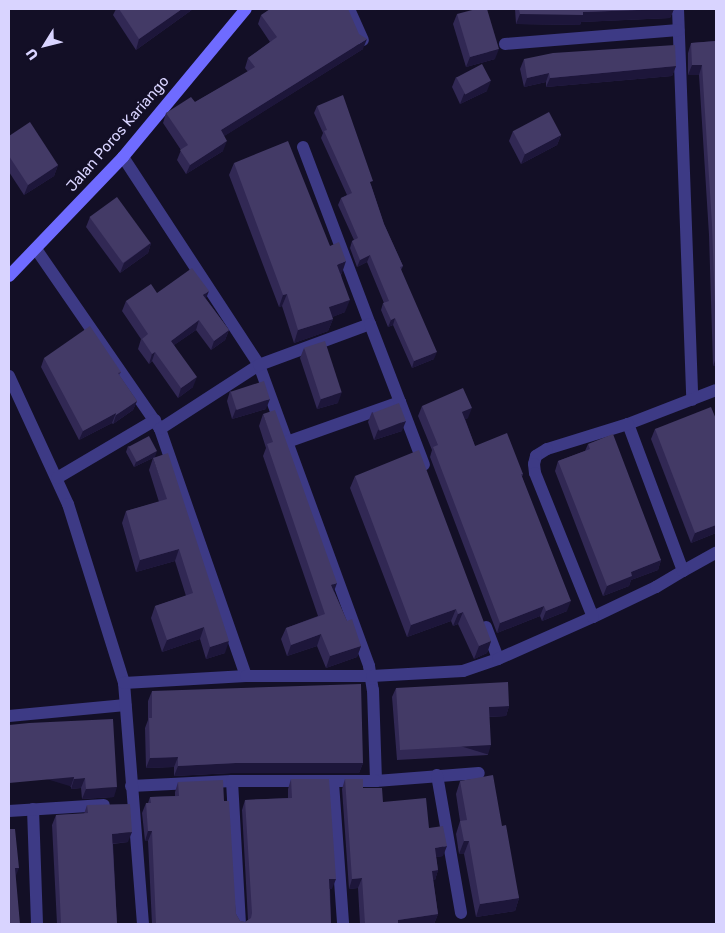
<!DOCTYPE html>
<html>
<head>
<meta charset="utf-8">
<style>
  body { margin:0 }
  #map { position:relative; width:725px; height:933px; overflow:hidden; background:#130f26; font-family:Rubik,sans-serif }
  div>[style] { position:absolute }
  .minor>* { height:12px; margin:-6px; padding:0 6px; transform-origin:6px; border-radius:6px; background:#3d3a85 }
  .secondary>* { height:12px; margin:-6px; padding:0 6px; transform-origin:6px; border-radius:6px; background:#6f6bff }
  .wall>* { inset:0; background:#312854 }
  .shaded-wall>* { inset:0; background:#1d163a; transform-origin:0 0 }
  .building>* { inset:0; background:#433a66; transform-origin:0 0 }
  span { translate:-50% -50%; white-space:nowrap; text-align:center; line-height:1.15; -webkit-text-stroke:5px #130f26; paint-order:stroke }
  .street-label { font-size:15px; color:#d9d4ff }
  .frame { position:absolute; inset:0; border:10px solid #d9d4ff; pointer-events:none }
  .north { position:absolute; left:20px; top:20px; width:50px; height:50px; -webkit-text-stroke:4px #130f26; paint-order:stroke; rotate:234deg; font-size:14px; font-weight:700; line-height:20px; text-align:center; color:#d9d4ff }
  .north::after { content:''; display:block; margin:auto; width:18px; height:22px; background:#d9d4ff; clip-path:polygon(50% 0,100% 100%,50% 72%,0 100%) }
</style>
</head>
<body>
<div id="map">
  <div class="minor">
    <i style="left:349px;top:9px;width:34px;rotate:66deg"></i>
    <i style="left:678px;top:9px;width:391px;rotate:87.9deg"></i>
    <i style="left:505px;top:44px;width:174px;rotate:-4.6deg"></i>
    <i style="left:303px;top:147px;width:189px;rotate:69.3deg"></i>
    <i style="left:123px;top:157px;width:249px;rotate:56.8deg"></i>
    <i style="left:259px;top:365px;width:320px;rotate:69.9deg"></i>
    <i style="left:369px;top:666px;width:24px;rotate:81deg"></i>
    <i style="left:373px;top:690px;width:91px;rotate:88.1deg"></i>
    <i style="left:376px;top:781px;width:103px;rotate:-4.4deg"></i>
    <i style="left:36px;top:249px;width:219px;rotate:55.4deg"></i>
    <i style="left:9px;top:376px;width:141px;rotate:65.3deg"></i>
    <i style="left:68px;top:504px;width:188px;rotate:72.6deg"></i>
    <i style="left:628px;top:424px;width:94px;rotate:-21.1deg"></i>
    <i style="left:287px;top:442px;width:120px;rotate:-19.5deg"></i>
    <i style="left:400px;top:402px;width:67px;rotate:69.1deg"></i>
    <i style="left:57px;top:478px;width:114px;rotate:-30.6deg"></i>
    <i style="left:683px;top:571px;width:38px;rotate:-29deg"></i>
    <i style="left:486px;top:627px;width:34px;rotate:69deg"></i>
    <i style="left:246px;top:676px;width:262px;rotate:-109.2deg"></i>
    <i style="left:160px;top:429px;width:118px;rotate:-32.9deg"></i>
    <i style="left:259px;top:365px;width:118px;rotate:-20.3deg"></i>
    <i style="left:370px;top:324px;width:84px;rotate:69deg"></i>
    <i style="left:9px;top:716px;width:117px;rotate:-5.4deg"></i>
    <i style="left:437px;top:775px;width:140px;rotate:80.1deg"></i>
    <i style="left:232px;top:781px;width:143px;rotate:86.8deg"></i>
    <i style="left:333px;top:783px;width:141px;rotate:85.9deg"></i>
    <i style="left:131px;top:786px;width:101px;rotate:-2.8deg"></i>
    <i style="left:232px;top:781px;width:144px"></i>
    <i style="left:33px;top:809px;width:115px;rotate:88deg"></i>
    <i style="left:9px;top:811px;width:95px;rotate:-3.6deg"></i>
    <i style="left:143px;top:924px;width:242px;rotate:-94.5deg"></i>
    <i style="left:124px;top:683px;width:122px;rotate:-3.3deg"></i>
    <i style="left:246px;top:676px;width:126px"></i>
    <i style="left:372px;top:676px;width:91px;rotate:-3.1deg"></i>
    <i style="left:463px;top:671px;width:37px;rotate:-19deg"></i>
    <i style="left:498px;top:659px;width:104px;rotate:-23.9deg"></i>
    <i style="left:593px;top:617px;width:70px;rotate:-25.5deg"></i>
    <i style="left:656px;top:587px;width:31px;rotate:-31deg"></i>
    <i style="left:683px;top:571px;width:157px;rotate:-110.5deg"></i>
    <i style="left:628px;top:424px;width:85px;rotate:162.8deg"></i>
    <i style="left:547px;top:449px;width:13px;rotate:148deg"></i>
    <i style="left:536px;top:456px;width:8px;rotate:104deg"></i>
    <i style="left:534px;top:464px;width:9px;rotate:84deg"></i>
    <i style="left:535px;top:473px;width:155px;rotate:68.1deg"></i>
  </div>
  <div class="secondary">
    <i style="left:9px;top:276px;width:165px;rotate:-46.2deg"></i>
    <i style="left:123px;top:157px;width:192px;rotate:-50.3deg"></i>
  </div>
  <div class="wall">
    <i style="clip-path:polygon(116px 9px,193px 9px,136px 50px,113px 15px)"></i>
    <i style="clip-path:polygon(515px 9px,674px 9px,670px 18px,581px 22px,580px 25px,516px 24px)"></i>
    <i style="clip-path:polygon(457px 14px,495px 59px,466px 67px,453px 24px)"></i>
    <i style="clip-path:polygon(261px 15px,363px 49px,224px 136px,223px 151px,186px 174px,177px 160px,181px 150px,163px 123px,166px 113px,195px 102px,248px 72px,245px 68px,248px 58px,270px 42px,258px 24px)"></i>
    <i style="clip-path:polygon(716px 41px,716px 366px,713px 366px,709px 235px,699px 75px,688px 75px,688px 53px,691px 43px)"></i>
    <i style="clip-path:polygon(524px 59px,676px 66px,672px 76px,546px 87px,546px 82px,524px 87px,520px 69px)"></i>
    <i style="clip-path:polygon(456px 77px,487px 91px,460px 104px,452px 87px)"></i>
    <i style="clip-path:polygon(317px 106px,371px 185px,384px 224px,403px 266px,401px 270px,434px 359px,412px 368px,393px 325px,388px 327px,381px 310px,383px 303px,384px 303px,367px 262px,357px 267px,350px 248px,352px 241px,354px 240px,338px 205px,341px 198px,347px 195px,321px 138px,323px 133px,314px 113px)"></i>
    <i style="clip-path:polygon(513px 131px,561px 135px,557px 145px,521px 164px,509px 141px)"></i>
    <i style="clip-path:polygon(9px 136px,58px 165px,54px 176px,24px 195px,9px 172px)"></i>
    <i style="clip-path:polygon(234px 163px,330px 246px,342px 273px,341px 274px,345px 312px,332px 317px,333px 319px,328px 331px,294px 343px,282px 306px,279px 307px,229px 175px)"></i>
    <i style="clip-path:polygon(90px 217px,151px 243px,148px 253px,120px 273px,86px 227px)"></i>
    <i style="clip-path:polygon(157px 293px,206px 299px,229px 330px,225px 340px,211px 350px,196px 330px,174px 345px,193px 387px,178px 398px,152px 361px,149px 364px,138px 349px,141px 339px,122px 311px,126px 301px)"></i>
    <i style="clip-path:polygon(304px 348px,338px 403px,317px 409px,300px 358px)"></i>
    <i style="clip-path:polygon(44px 358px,121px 372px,119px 375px,137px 401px,133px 410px,113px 424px,112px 423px,79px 440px,41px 367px)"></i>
    <i style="clip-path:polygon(230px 391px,266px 409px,232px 419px,227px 401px)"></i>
    <i style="clip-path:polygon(422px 406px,468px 418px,465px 419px,475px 446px,523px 474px,522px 477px,567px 611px,542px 621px,540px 616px,497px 633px,430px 457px,432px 450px,418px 416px)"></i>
    <i style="clip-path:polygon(372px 412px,402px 431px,374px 440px,368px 422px)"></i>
    <i style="clip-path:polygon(263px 414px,334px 591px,347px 621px,361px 646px,357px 657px,326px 668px,317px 646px,287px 656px,281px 639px,286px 628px,318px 616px,263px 456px,266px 448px,259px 426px)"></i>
    <i style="clip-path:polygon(716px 419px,716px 533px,691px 543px,651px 439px,655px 429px)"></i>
    <i style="clip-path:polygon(588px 444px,661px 560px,658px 570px,631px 580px,629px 586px,603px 596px,555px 471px,558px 461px,585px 451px)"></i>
    <i style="clip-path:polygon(128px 446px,155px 457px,134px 467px,126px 452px)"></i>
    <i style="clip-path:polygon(153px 458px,225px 653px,206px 659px,200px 639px,162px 652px,151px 618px,155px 606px,186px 596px,175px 561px,136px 572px,122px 523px,126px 511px,159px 502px,149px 470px)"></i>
    <i style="clip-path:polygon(355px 476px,491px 641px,487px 653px,474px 659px,458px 624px,453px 626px,451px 621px,407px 637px,350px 488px)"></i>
    <i style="clip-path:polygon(396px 688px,509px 706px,506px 716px,489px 717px,488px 755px,397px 760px,392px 697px)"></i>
    <i style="clip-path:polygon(152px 691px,363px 763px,359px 773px,232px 773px,174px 776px,174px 767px,146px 768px,145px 728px,148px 720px,148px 701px)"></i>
    <i style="clip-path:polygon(9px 725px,114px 797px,82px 799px,81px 788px,71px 789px,71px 787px)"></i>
    <i style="clip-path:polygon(291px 779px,332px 889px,330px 889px,331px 924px,152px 924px,148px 841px,145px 841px,142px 813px,146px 803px,148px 803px,150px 797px,175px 796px,175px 792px,178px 782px,224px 801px,236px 914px,240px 921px,245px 922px,248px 920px,242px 810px,245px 800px,288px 798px,288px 789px)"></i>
    <i style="clip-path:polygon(345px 779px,363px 788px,383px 802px,429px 828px,443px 856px,436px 857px,438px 870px,435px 880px,433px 880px,438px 914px,434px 924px,360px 924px,358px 888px,349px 889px,342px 789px)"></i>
    <i style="clip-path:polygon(460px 781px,502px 826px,519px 898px,515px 911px,476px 917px,464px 854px,459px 854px,456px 834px,460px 821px,456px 794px)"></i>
    <i style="clip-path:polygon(87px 805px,128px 842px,113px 844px,117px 924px,57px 924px,52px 825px,56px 815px,84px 814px)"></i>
  </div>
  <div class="shaded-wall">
    <i style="clip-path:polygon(182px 9px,193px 9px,136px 50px,139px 39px)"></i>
    <i style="clip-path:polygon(674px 9px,670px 18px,581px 22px,580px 25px,516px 24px,520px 14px)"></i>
    <i style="clip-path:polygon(367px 39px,363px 49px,218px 140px,221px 130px)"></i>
    <i style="clip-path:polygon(499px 49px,495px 59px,466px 67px,470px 57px)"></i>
    <i style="clip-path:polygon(692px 65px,702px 65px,699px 75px,688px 75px)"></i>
    <i style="clip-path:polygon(676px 66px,672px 76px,546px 87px,550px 78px)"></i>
    <i style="clip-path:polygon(549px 73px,546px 82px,524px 87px,527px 78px)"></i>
    <i style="clip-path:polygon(491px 81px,487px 91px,460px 104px,464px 94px)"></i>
    <i style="clip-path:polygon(561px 135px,557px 145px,521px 164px,525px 154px)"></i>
    <i style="clip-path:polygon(227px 141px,223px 151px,186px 174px,190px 165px)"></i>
    <i style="clip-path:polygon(58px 165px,54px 176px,24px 195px,28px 185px)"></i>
    <i style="clip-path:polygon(151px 243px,148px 253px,120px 273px,124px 263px)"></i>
    <i style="clip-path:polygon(370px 255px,367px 262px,357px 267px,360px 260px)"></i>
    <i style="clip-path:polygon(346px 261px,342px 273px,333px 277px,337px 265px)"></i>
    <i style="clip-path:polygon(209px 291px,205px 301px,203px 295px)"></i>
    <i style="clip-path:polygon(287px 294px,282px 306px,279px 307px,283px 295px)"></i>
    <i style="clip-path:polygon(350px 300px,345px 312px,325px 320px,329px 307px)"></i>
    <i style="clip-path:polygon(395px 318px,393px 325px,388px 327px,391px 320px)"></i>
    <i style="clip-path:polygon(333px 319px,328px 331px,294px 343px,298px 330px)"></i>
    <i style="clip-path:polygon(199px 320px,196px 330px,167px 350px,171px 341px)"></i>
    <i style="clip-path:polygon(229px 330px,225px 340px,211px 350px,214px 341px)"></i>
    <i style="clip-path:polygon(155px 352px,152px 361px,149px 364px,152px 354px)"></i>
    <i style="clip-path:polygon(437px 352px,434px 359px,412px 368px,414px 361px)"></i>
    <i style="clip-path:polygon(716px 358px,716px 366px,713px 366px)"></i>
    <i style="clip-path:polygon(197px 377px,193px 387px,178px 398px,181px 388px)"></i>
    <i style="clip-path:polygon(342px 392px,338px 403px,317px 409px,321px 399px)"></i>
    <i style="clip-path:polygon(270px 399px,266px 409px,232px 419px,236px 409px)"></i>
    <i style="clip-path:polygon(137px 401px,133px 410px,113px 424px,116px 415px)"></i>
    <i style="clip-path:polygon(472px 408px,468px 418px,458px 422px,462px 412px)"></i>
    <i style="clip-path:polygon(116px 413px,112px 423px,79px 440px,83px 431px)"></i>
    <i style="clip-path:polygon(406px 421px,402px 431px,374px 440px,378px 430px)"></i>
    <i style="clip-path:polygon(157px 451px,155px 457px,134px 467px,136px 462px)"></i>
    <i style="clip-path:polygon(716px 525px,716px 533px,691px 543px,695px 533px)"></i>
    <i style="clip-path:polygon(179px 549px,175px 561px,136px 572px,140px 560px)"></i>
    <i style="clip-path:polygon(661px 560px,658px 570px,631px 580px,629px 586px,603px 596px,607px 586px,631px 572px)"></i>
    <i style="clip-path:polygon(337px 583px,333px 594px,331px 585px)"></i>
    <i style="clip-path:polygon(571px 601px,567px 611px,542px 621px,546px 611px)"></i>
    <i style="clip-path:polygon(544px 606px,540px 616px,497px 633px,500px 623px)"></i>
    <i style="clip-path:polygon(456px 609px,451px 621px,407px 637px,411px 625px)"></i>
    <i style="clip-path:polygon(463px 612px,458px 624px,453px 626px,458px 614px)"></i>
    <i style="clip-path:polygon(204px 627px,200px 639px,162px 652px,167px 640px)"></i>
    <i style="clip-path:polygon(321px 634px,317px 646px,287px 656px,291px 645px)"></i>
    <i style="clip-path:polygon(229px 641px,225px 653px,206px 659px,210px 647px)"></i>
    <i style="clip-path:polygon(491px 641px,487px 653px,474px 659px,479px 646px)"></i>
    <i style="clip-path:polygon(361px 646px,357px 657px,326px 668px,330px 656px)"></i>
    <i style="clip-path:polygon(509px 706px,506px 716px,485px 717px,489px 707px)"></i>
    <i style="left:491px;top:745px;width:10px;height:91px;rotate:107deg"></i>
    <i style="clip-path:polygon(178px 757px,174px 767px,146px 768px,150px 758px)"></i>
    <i style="clip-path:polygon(236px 763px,363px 763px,359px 773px,232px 773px,174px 776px,178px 766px)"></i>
    <i style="left:74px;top:777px;width:10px;height:65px;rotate:107deg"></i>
    <i style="clip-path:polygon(85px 778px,81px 788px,71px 789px,74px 779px)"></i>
    <i style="clip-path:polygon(117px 787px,114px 797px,82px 799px,86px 789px)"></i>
    <i style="clip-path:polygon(148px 831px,152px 831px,148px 841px,145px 841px)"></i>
    <i style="clip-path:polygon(132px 832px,128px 842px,108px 844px,112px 834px)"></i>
    <i style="clip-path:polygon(464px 841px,469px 841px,464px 854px,459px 854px)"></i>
    <i style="clip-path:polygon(447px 846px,443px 856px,431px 858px,435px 848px)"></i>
    <i style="clip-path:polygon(15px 868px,19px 868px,15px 878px)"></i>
    <i style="clip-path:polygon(438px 870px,435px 880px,428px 881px,432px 871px)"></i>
    <i style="clip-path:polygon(362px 878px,358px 888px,349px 889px,352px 879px)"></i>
    <i style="clip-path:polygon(329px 879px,336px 879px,332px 889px,326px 889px)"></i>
    <i style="clip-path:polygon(519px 898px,515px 911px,476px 917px,480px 904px)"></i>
    <i style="clip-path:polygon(438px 914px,434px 924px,365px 924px,398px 920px)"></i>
  </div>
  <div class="building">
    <i style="clip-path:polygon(119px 9px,182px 9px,139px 39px)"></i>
    <i style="clip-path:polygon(270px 9px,348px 9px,359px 34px,367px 39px,221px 130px,227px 141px,190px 165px,180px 150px,188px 145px,166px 113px,191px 97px,195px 102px,255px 67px,248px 58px,277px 37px,261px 15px)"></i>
    <i style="clip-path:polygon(476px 9px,487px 9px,499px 49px,470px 57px,457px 14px)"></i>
    <i style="clip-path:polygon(519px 9px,664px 9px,583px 12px,583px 15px,520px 14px)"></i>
    <i style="clip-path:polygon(716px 41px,716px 334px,712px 225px,702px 65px,692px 65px,691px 43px)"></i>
    <i style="clip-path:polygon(675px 45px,676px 66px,550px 78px,549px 73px,527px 78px,524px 59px,553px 53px)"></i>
    <i style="left:482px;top:64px;width:19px;height:29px;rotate:62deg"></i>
    <i style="clip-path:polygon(343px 95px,373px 181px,370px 182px,384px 224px,403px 266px,400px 267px,437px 352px,414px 361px,395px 318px,391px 320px,383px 303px,389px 301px,370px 255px,360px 260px,352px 241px,358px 238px,341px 198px,352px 193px,324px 131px,327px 130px,317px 106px)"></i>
    <i style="left:549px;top:112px;width:26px;height:41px;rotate:62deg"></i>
    <i style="clip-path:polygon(30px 122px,58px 165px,28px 185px,9px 156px,9px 136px)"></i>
    <i style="clip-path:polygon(288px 141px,330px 246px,339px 242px,346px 261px,337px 265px,350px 300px,329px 307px,333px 319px,298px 330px,287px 294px,283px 295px,234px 163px)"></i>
    <i style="left:117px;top:197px;width:57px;height:34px;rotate:54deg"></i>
    <i style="clip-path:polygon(192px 268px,209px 291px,203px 295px,229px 330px,214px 341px,199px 320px,171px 341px,197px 377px,181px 388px,155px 352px,152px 354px,142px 339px,148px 334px,126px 301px,151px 284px,157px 293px)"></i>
    <i style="clip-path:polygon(90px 326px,121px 372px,118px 373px,137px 401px,116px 415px,116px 413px,83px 431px,44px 358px)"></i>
    <i style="left:325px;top:341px;width:54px;height:22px;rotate:72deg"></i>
    <i style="left:264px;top:381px;width:19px;height:35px;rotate:72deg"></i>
    <i style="clip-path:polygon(463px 388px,472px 408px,462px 412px,475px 446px,507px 433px,523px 474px,521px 474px,571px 601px,546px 611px,544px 606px,500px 623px,433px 447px,438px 445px,422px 406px)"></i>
    <i style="left:399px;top:403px;width:19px;height:28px;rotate:69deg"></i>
    <i style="clip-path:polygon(711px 407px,716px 419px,716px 525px,695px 533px,655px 429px)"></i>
    <i style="clip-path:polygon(275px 410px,337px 583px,331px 585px,347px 621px,352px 619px,361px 646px,330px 656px,321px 634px,291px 645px,286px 628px,325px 614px,267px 444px,273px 442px,263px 414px)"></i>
    <i style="clip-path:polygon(613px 434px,661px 560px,631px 572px,632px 576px,607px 586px,558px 461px,590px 449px,588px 444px)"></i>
    <i style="left:149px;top:436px;width:17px;height:23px;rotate:62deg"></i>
    <i style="clip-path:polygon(419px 450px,491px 641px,479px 646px,463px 612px,458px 614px,456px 609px,411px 625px,355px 476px)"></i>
    <i style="clip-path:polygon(168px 453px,229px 641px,210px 647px,204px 627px,167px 640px,155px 606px,193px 593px,179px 549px,140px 560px,126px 511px,167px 499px,153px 458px)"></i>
    <i style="clip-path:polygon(508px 682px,509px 706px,489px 707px,491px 745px,400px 750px,396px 688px)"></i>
    <i style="clip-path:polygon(361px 684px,363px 763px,236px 763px,178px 766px,178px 757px,150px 758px,149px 718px,152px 718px,152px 691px)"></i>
    <i style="clip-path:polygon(113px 719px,117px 787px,86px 789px,85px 778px,74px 779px,74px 777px,9px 783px,9px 725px,29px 723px)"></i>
    <i style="clip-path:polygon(493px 775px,502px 826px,506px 825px,519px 898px,480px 904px,469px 841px,464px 841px,460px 821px,467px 820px,460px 781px)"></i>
    <i style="clip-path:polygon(291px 779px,329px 779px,336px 879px,329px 879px,331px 924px,156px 924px,152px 831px,148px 831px,146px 803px,151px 803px,150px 797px,179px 796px,178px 782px,223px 780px,224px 801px,229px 801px,236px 914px,240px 921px,245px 922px,251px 918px,252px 913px,245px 800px,292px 798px)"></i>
    <i style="clip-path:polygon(345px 779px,363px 779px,363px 788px,382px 788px,383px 802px,426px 798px,429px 828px,443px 826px,447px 846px,435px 848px,438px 870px,432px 871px,438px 914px,398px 920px,398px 923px,365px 924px,362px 878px,352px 879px)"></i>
    <i style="clip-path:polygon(130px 804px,132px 832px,112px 834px,117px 924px,61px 924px,56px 815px,88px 813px,87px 805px)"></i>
    <i style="clip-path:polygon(9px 829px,15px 829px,19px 868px,15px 868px,20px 924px,9px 924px)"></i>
  </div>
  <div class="street-label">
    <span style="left:118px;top:134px;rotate:-49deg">Jalan Poros Kariango</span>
  </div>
  <div class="frame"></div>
  <div class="north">U</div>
</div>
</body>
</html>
